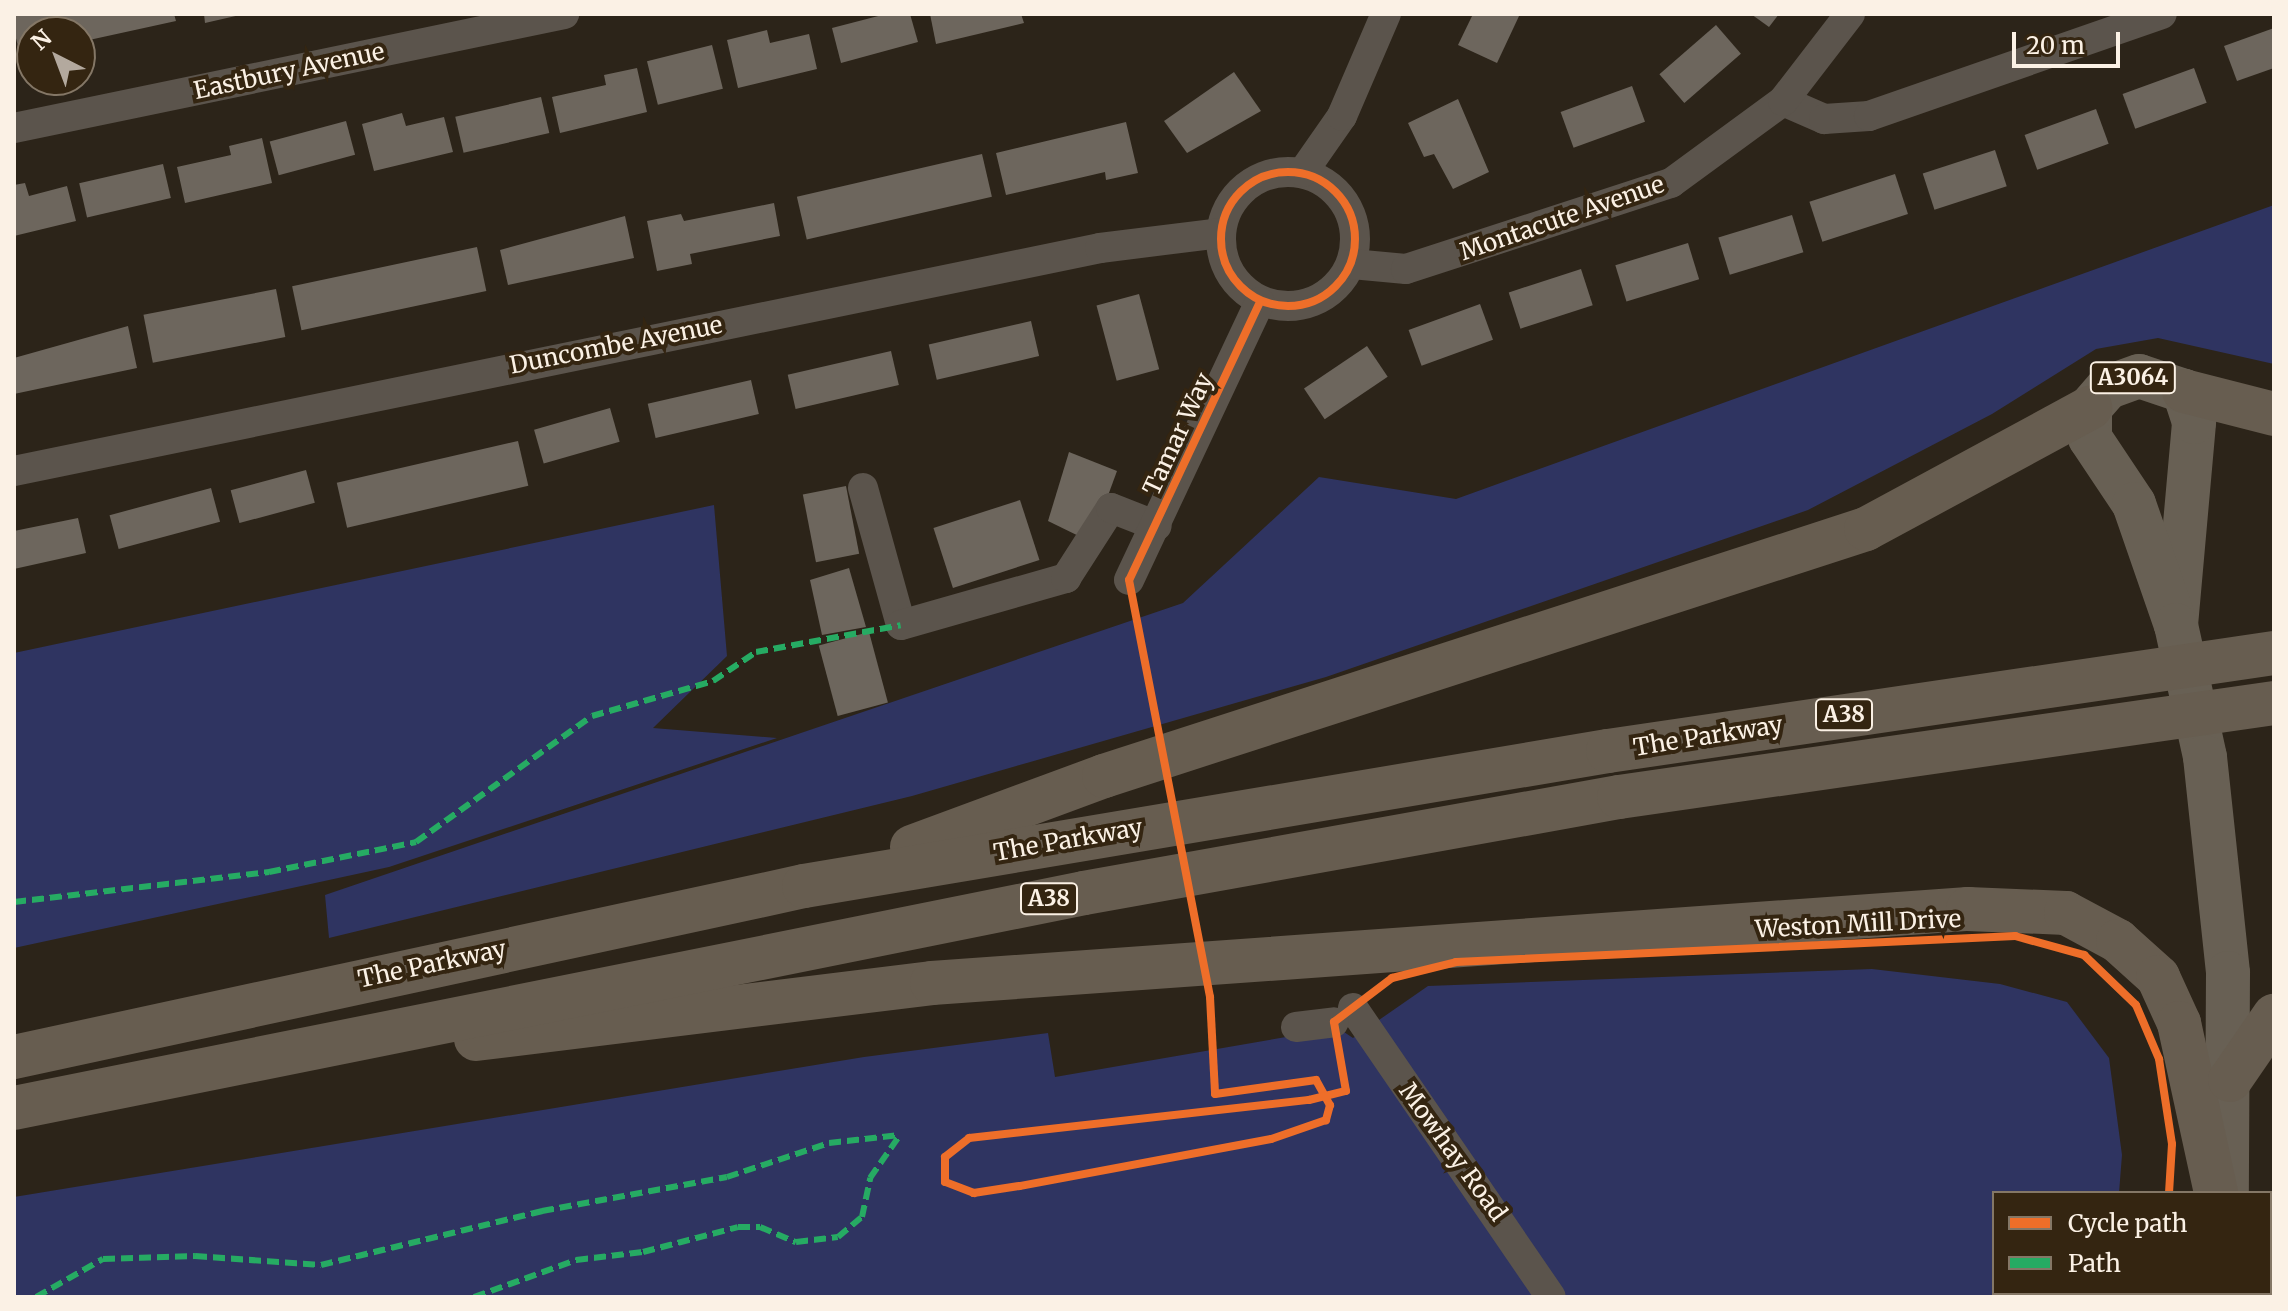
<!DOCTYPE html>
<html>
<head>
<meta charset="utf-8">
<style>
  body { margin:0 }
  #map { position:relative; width:2288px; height:1311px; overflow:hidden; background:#2c2419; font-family:Merriweather,serif }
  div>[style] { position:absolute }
  .green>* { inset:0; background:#2f3461 }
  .building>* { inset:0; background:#6d665d; transform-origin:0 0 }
  .street>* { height:30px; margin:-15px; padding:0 15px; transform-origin:15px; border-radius:15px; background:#5b544c }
  .street>.ring { margin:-15px; padding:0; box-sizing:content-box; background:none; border:30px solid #5b544c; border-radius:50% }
  .primary>* { height:44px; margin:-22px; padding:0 22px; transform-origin:22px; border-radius:22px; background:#686054 }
  .highway>* { height:44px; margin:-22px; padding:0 22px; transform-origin:22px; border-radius:22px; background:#675d50 }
  .quiet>* { height:6px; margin-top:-3px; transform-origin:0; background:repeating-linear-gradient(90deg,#26ab63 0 12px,transparent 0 18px) }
  .cycleway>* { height:8px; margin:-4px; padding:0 4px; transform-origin:4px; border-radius:4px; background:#ee6e29 }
  .cycleway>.ring { margin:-4px; padding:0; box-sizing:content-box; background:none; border:8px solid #ee6e29; border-radius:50% }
  span { translate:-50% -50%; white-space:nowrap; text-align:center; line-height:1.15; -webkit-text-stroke:8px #342511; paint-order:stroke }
  .shield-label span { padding:2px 6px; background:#342511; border:2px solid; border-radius:6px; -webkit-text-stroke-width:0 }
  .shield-label { font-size:22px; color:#fbf1e5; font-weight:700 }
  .street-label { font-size:24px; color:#fbf1e5 }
  .frame { position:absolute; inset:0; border:16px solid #fbf1e5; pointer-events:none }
  .legend { position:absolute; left:1992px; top:1191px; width:280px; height:104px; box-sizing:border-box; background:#342511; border:2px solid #847766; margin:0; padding:10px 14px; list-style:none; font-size:24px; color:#fbf1e5 }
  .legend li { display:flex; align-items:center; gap:16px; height:40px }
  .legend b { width:40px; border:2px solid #847766 }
  .north { position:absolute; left:16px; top:16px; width:80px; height:80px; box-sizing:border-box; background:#342511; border:2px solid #847766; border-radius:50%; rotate:318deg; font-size:22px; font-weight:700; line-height:32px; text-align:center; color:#fbf1e5 }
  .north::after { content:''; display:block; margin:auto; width:28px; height:36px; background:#b3a99e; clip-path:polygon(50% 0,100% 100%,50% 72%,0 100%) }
  .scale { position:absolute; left:2012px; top:32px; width:108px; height:36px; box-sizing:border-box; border:4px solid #fbf1e5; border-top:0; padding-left:10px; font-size:24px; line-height:28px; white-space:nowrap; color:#fbf1e5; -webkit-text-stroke:6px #342511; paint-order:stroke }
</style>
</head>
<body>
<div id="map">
  <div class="green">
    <i style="clip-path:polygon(2274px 205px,2274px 364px,2158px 338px,2096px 349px,1992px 414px,1808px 510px,1326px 677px,912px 796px,329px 938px,325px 895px,1183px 603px,1319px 477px,1456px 499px)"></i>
    <i style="clip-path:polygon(714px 505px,727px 656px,653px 728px,777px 738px,389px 867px,14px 948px,14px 653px)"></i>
    <i style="clip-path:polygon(1872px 969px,2000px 984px,2067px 1002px,2109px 1058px,2122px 1155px,2119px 1193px,1994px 1193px,1994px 1293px,2112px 1297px,14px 1297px,14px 1197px,864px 1057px,1048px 1033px,1055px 1077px,1338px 1028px,1353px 1038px,1428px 986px)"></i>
  </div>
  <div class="building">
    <i style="clip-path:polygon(174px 14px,176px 21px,80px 42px,80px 32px,32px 32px,32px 52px,20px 55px,14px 30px,14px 16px,21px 14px)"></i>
    <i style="clip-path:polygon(204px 14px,240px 14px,240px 15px,205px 23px)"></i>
    <i style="clip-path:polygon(886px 14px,910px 14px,918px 42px,841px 63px,832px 28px)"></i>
    <i style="clip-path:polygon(930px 14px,1021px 14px,1024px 23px,936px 44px)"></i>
    <i style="clip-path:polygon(1473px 14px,1520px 14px,1497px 63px,1458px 45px)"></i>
    <i style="clip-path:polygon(1751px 14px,1779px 14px,1769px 27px)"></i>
    <i style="left:1716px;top:25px;width:38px;height:75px;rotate:49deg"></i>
    <i style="clip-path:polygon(2274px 28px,2274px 68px,2237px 81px,2224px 46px)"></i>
    <i style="clip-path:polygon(767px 30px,770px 43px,809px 34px,817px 69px,738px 88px,727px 40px)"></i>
    <i style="left:712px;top:45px;width:45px;height:67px;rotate:76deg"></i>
    <i style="clip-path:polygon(637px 68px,647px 112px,560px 133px,552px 97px,606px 85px,604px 75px)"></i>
    <i style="left:2194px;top:68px;width:37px;height:76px;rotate:70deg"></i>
    <i style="clip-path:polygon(1234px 72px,1261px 111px,1187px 153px,1164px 121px)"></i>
    <i style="left:1632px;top:86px;width:38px;height:76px;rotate:70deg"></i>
    <i style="left:541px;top:97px;width:37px;height:88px;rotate:77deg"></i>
    <i style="clip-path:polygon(1458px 99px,1489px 172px,1453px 189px,1434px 154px,1424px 157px,1408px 123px)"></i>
    <i style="left:2096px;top:109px;width:37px;height:76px;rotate:70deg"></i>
    <i style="clip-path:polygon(402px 113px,406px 126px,444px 117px,453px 152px,374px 171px,362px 124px)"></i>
    <i style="left:346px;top:121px;width:35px;height:79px;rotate:75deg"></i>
    <i style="clip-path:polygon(1126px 122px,1138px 173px,1106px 180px,1105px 172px,1006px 195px,996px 153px)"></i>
    <i style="clip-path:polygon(262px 138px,272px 183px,185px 203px,177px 167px,231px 155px,229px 146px)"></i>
    <i style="left:1995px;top:150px;width:38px;height:76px;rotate:72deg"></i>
    <i style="left:982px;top:154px;width:44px;height:190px;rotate:77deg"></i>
    <i style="left:163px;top:164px;width:35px;height:86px;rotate:77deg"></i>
    <i style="left:1895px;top:174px;width:42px;height:90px;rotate:72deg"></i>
    <i style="clip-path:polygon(25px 183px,29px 196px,67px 186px,76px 221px,14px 236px,14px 185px)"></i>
    <i style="clip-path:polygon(774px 203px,780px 236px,690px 254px,692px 264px,657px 271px,647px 221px,681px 214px,684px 221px)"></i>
    <i style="left:1792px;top:215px;width:39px;height:77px;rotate:73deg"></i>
    <i style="clip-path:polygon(625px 216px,634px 258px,508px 285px,500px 250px)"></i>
    <i style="left:1688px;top:243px;width:38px;height:76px;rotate:73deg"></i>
    <i style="left:477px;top:247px;width:45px;height:189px;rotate:78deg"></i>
    <i style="left:1581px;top:269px;width:38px;height:76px;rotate:72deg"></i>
    <i style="left:276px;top:289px;width:49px;height:135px;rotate:79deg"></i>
    <i style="left:1139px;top:294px;width:78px;height:44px;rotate:75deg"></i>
    <i style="left:1480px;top:304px;width:38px;height:76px;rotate:70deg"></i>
    <i style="left:1031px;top:321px;width:36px;height:105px;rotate:77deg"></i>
    <i style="clip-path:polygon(128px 326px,137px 368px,14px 394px,14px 358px)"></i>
    <i style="left:1367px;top:346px;width:37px;height:76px;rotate:56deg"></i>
    <i style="left:891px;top:351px;width:35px;height:106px;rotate:77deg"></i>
    <i style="left:751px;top:380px;width:35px;height:106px;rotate:77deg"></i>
    <i style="left:610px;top:408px;width:35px;height:79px;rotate:74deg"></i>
    <i style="left:518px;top:441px;width:46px;height:186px;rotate:77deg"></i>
    <i style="clip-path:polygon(1069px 452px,1117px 471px,1091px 542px,1048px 521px)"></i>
    <i style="left:306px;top:470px;width:34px;height:78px;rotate:75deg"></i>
    <i style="left:846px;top:486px;width:69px;height:44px;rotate:79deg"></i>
    <i style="left:211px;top:488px;width:35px;height:105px;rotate:75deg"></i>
    <i style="left:1020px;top:500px;width:63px;height:91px;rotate:72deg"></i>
    <i style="clip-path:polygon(78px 518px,86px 553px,14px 569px,14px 531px)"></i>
    <i style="clip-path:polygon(849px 568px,866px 627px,822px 635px,810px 580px)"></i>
    <i style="left:869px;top:632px;width:73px;height:52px;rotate:75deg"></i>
  </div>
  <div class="street">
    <i style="left:1783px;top:101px;width:45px;rotate:23.7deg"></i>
    <i style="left:1824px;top:119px;width:45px;rotate:-3.8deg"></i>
    <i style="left:1869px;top:116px;width:310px;rotate:-19.2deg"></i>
    <i style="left:14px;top:128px;width:562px;rotate:-11.71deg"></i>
    <i class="ring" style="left:1221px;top:172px;width:104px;height:104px"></i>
    <i style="left:1303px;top:172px;width:68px;rotate:-55.1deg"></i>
    <i style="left:1342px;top:116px;width:111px;rotate:-66.7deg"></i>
    <i style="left:1352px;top:264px;width:54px;rotate:5.3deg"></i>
    <i style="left:1406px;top:269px;width:279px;rotate:-18deg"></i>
    <i style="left:1671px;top:183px;width:139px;rotate:-36.2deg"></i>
    <i style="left:1783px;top:101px;width:110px;rotate:-52.4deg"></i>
    <i style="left:14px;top:471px;width:1109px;rotate:-11.6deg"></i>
    <i style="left:1100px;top:248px;width:121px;rotate:-7.1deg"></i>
    <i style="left:863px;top:488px;width:142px;rotate:74.5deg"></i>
    <i style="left:901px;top:625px;width:172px;rotate:-15.9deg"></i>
    <i style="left:1066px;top:578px;width:83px;rotate:-57.3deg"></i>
    <i style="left:1111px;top:508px;width:49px;rotate:21.4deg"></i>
    <i style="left:1129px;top:580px;width:307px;rotate:-64.8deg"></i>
    <i style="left:1353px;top:1008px;width:350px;rotate:55.6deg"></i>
    <i style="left:1296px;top:1027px;width:38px;rotate:-7deg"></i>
  </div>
  <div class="primary">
    <i style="left:2176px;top:625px;width:204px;rotate:-84.9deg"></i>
    <i style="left:2194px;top:422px;width:33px;rotate:-108deg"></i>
    <i style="left:2184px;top:391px;width:47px;rotate:-161.6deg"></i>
    <i style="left:2139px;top:376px;width:33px;rotate:160deg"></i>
    <i style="left:2108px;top:387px;width:28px;rotate:131deg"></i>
    <i style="left:2090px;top:408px;width:30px;rotate:90deg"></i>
    <i style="left:2090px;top:438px;width:79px;rotate:56.3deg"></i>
    <i style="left:2134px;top:504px;width:128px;rotate:70.9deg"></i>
    <i style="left:2176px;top:625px;width:135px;rotate:77.6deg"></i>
    <i style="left:2205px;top:757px;width:217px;rotate:83.9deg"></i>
    <i style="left:2228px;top:973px;width:220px;rotate:90.3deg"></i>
    <i style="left:2217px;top:1297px;width:4px;rotate:-76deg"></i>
  </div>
  <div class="highway">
    <i style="left:2184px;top:391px;width:93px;rotate:14.3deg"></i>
    <i style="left:912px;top:847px;width:205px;rotate:-20.3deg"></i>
    <i style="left:1104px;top:776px;width:801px;rotate:-17.96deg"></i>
    <i style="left:1866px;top:529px;width:255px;rotate:-28.4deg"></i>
    <i style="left:476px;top:1039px;width:459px;rotate:-7deg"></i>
    <i style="left:932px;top:983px;width:1039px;rotate:-4.09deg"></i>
    <i style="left:1968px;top:909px;width:98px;rotate:2.3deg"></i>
    <i style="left:2066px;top:913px;width:59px;rotate:28.3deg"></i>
    <i style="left:2118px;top:941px;width:54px;rotate:42deg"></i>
    <i style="left:2158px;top:977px;width:51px;rotate:65.5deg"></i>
    <i style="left:2179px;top:1023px;width:174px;rotate:77.7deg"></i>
    <i style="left:14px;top:1057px;width:808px;rotate:-12.21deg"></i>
    <i style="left:804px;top:886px;width:815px;rotate:-9.53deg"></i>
    <i style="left:1608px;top:751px;width:673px;rotate:-8.37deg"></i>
    <i style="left:2230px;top:1080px;width:78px;rotate:-55.5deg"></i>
    <i style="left:14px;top:1108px;width:1091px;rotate:-11.36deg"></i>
    <i style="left:1084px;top:893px;width:544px;rotate:-10.17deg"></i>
    <i style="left:1619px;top:797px;width:662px;rotate:-8.17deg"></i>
  </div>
  <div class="quiet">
    <i style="left:14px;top:902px;width:257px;rotate:-6.7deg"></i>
    <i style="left:269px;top:872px;width:150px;rotate:-11.5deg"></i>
    <i style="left:416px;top:842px;width:216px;rotate:-35.6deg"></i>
    <i style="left:592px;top:716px;width:126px;rotate:-16.1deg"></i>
    <i style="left:713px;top:681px;width:52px;rotate:-34deg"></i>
    <i style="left:756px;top:652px;width:147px;rotate:-10.5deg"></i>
    <i style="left:36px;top:1297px;width:77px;rotate:-29.6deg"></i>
    <i style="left:103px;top:1259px;width:92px;rotate:-1.9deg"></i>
    <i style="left:195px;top:1256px;width:126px;rotate:4.1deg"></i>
    <i style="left:321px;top:1265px;width:228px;rotate:-13.7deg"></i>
    <i style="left:542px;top:1211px;width:188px;rotate:-10.4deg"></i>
    <i style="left:727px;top:1177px;width:108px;rotate:-18.4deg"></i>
    <i style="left:829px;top:1143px;width:71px;rotate:-6.4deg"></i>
    <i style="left:474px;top:1297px;width:109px;rotate:-19.9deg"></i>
    <i style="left:576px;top:1260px;width:67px;rotate:-6.8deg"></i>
    <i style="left:643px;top:1252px;width:98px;rotate:-14.7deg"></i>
    <i style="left:738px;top:1227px;width:22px"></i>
    <i style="left:760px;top:1227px;width:39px;rotate:23deg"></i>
    <i style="left:796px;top:1242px;width:42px;rotate:-6.8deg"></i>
    <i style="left:838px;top:1237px;width:31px;rotate:-40deg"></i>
    <i style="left:862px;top:1217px;width:40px;rotate:-78deg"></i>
    <i style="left:870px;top:1178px;width:52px;rotate:-55.1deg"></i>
  </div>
  <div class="cycleway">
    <i class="ring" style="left:1221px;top:172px;width:126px;height:126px"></i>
    <i style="left:1260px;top:302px;width:307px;rotate:115.2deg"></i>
    <i style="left:1129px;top:580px;width:425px;rotate:79deg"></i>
    <i style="left:1210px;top:997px;width:97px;rotate:87deg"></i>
    <i style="left:1215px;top:1094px;width:102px;rotate:-7.9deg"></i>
    <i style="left:1316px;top:1080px;width:29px;rotate:61deg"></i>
    <i style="left:1330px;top:1105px;width:16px;rotate:105deg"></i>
    <i style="left:1326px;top:1120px;width:58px;rotate:160.9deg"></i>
    <i style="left:1271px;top:1139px;width:256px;rotate:169.4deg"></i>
    <i style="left:1019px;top:1186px;width:46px;rotate:171.2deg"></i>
    <i style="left:974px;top:1193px;width:31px;rotate:-159deg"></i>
    <i style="left:945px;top:1182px;width:25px;rotate:-90deg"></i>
    <i style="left:945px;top:1157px;width:31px;rotate:-38deg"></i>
    <i style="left:969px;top:1138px;width:342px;rotate:-6.4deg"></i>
    <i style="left:1309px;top:1100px;width:38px;rotate:-14deg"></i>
    <i style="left:1346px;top:1091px;width:70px;rotate:-99.9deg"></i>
    <i style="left:1334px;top:1022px;width:73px;rotate:-37.2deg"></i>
    <i style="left:1392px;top:978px;width:66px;rotate:-14deg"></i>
    <i style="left:1456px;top:962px;width:560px;rotate:-2.66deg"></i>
    <i style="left:2015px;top:936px;width:72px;rotate:15.4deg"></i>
    <i style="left:2084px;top:955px;width:72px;rotate:43.9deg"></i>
    <i style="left:2136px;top:1005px;width:59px;rotate:66.9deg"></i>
    <i style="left:2159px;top:1059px;width:86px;rotate:81.3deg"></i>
    <i style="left:2172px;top:1144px;width:49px;rotate:93.5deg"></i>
  </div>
  <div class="shield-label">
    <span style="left:2133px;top:378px">A3064</span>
    <span style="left:1844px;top:715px">A38</span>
    <span style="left:1049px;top:899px">A38</span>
  </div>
  <div class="street-label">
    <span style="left:289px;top:71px;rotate:-12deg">Eastbury Avenue</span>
    <span style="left:1562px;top:218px;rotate:-19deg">Montacute Avenue</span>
    <span style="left:616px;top:345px;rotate:-11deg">Duncombe Avenue</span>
    <span style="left:1178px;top:434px;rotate:-65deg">Tamar Way</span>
    <span style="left:1708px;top:736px;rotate:-9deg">The Parkway</span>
    <span style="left:1068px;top:840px;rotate:-10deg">The Parkway</span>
    <span style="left:1858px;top:924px;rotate:-3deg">Weston Mill Drive</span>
    <span style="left:432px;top:964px;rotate:-12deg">The Parkway</span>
    <span style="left:1453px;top:1152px;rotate:54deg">Mowhay Road</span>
  </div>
  <div class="frame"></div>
  <ul class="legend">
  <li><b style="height:10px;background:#ee6e29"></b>Cycle path</li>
  <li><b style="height:10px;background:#26ab63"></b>Path</li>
  </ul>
  <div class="north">N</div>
  <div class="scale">20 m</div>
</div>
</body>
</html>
